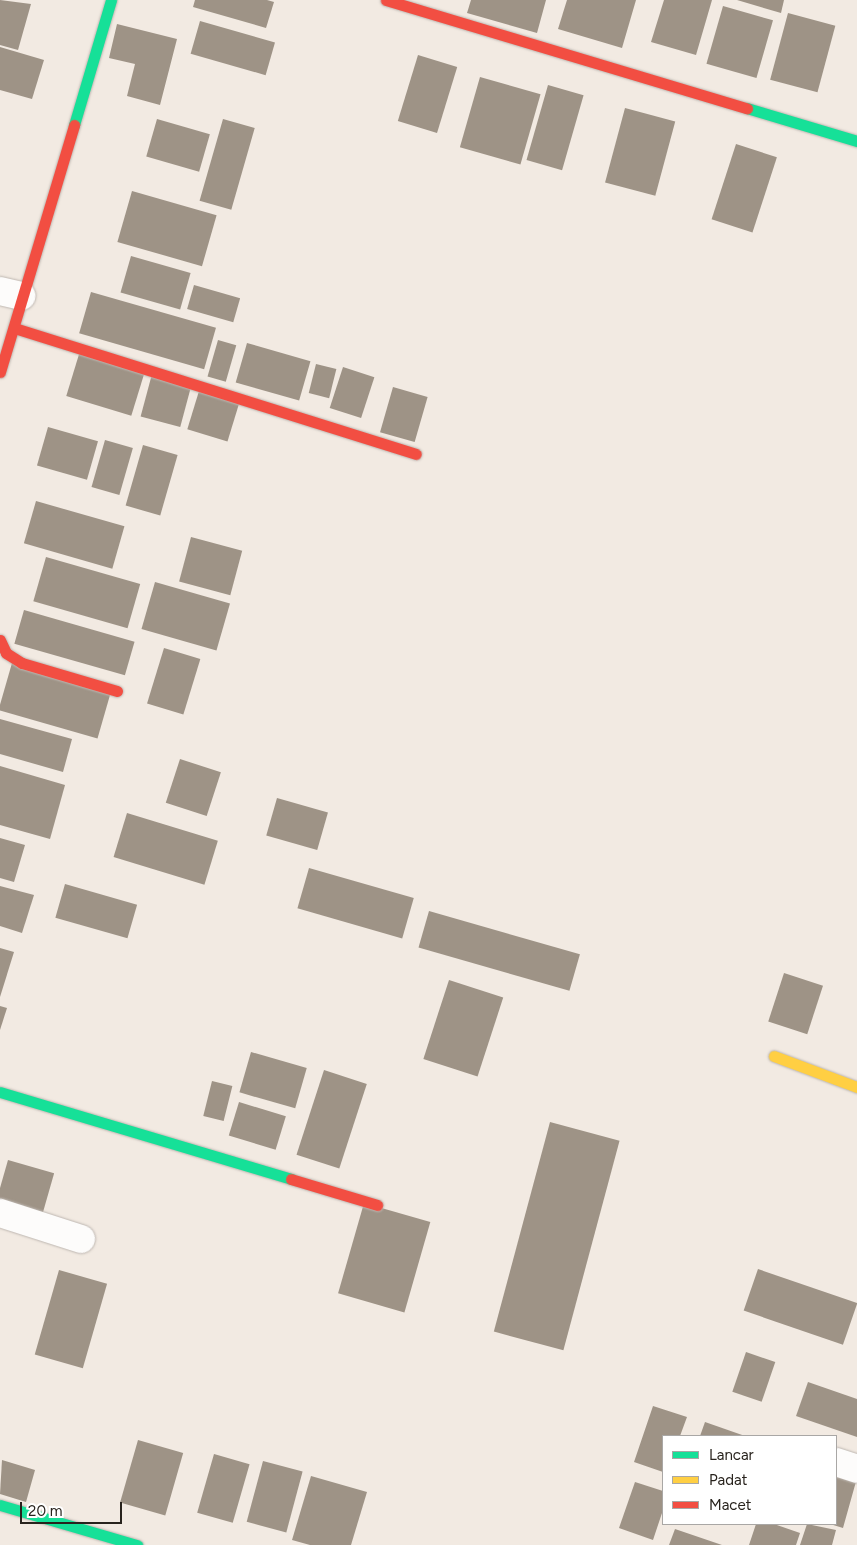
<!DOCTYPE html>
<html>
<head>
<meta charset="utf-8">
<style>
  body { margin:0 }
  #map { position:relative; width:857px; height:1545px; overflow:hidden; background:#f2eae2; font-family:Figtree,sans-serif }
  div>[style] { position:absolute }
  .building>* { inset:0; background:#9e9386; transform-origin:0 0 }
  .roads { filter:drop-shadow(0 0 1px #beb7b1) drop-shadow(0 0 1px #beb7b1) }
  .street>* { height:28px; margin:-14px; padding:0 14px; transform-origin:14px; border-radius:14px; background:#fdfcfb }
  .fast>* { height:11px; margin:-5.5px; padding:0 5.5px; transform-origin:5.5px; border-radius:5.5px; background:#16e098 }
  .slow>* { height:11px; margin:-5.5px; padding:0 5.5px; transform-origin:5.5px; border-radius:5.5px; background:#ffcf43 }
  .jam>* { height:11px; margin:-5.5px; padding:0 5.5px; transform-origin:5.5px; border-radius:5.5px; background:#f24e42 }
  span { translate:-50% -50%; white-space:nowrap; text-align:center; line-height:1.15; -webkit-text-stroke:5px #fff; paint-order:stroke }
  .legend { position:absolute; left:662px; top:1435px; width:175px; height:90px; box-sizing:border-box; background:#fff; border:1px solid #a9a7a5; margin:0; padding:6px 9px; list-style:none; font-size:15px; color:#28231d }
  .legend li { display:flex; align-items:center; gap:10px; height:25px }
  .legend b { width:25px; border:1px solid #a9a7a5 }
  .scale { position:absolute; left:20px; top:1502px; width:102px; height:22px; box-sizing:border-box; border:2px solid #28231d; border-top:0; padding-left:6px; font-size:15px; line-height:18px; white-space:nowrap; color:#28231d; -webkit-text-stroke:4px #fff; paint-order:stroke }
</style>
</head>
<body>
<div id="map">
  <div class="building">
    <i style="clip-path:polygon(0 0,31px 4px,18px 50px,0 45px)"></i>
    <i style="clip-path:polygon(195px 0,267px 0,274px 2px,266px 28px,193px 7px)"></i>
    <i style="clip-path:polygon(471px 0,546px 0,537px 33px,467px 13px)"></i>
    <i style="clip-path:polygon(567px 0,636px 0,622px 48px,558px 29px)"></i>
    <i style="clip-path:polygon(664px 0,712px 0,696px 55px,651px 42px)"></i>
    <i style="clip-path:polygon(737px 0,784px 0,781px 13px)"></i>
    <i style="left:723px;top:6px;width:52px;height:60px;rotate:16deg"></i>
    <i style="left:788px;top:13px;width:49px;height:69px;rotate:15deg"></i>
    <i style="left:200px;top:21px;width:78px;height:34px;rotate:16deg"></i>
    <i style="clip-path:polygon(117px 24px,177px 39px,160px 105px,127px 96px,135px 64px,109px 58px)"></i>
    <i style="clip-path:polygon(0 47px,44px 60px,32px 99px,0 90px)"></i>
    <i style="left:418px;top:55px;width:41px;height:69px;rotate:17deg"></i>
    <i style="left:480px;top:77px;width:63px;height:73px;rotate:16deg"></i>
    <i style="left:548px;top:85px;width:37px;height:78px;rotate:16deg"></i>
    <i style="left:625px;top:108px;width:52px;height:77px;rotate:15deg"></i>
    <i style="left:157px;top:119px;width:55px;height:39px;rotate:16deg"></i>
    <i style="left:223px;top:119px;width:33px;height:85px;rotate:16deg"></i>
    <i style="left:736px;top:144px;width:43px;height:79px;rotate:18deg"></i>
    <i style="left:132px;top:191px;width:88px;height:53px;rotate:16deg"></i>
    <i style="left:131px;top:256px;width:62px;height:38px;rotate:16deg"></i>
    <i style="left:194px;top:285px;width:48px;height:25px;rotate:16deg"></i>
    <i style="left:91px;top:292px;width:130px;height:43px;rotate:16deg"></i>
    <i style="left:218px;top:340px;width:19px;height:38px;rotate:16deg"></i>
    <i style="left:247px;top:343px;width:66px;height:41px;rotate:16deg"></i>
    <i style="left:80px;top:351px;width:68px;height:47px;rotate:17deg"></i>
    <i style="left:316px;top:364px;width:21px;height:30px;rotate:14deg"></i>
    <i style="left:343px;top:367px;width:33px;height:43px;rotate:18deg"></i>
    <i style="left:152px;top:374px;width:41px;height:44px;rotate:15deg"></i>
    <i style="left:393px;top:387px;width:36px;height:47px;rotate:16deg"></i>
    <i style="left:199px;top:391px;width:42px;height:40px;rotate:17deg"></i>
    <i style="left:48px;top:427px;width:52px;height:40px;rotate:16deg"></i>
    <i style="left:105px;top:440px;width:29px;height:49px;rotate:16deg"></i>
    <i style="left:143px;top:445px;width:36px;height:63px;rotate:16deg"></i>
    <i style="left:36px;top:501px;width:92px;height:44px;rotate:16deg"></i>
    <i style="left:191px;top:537px;width:53px;height:46px;rotate:15deg"></i>
    <i style="left:46px;top:557px;width:98px;height:46px;rotate:16deg"></i>
    <i style="left:155px;top:582px;width:78px;height:49px;rotate:16deg"></i>
    <i style="left:24px;top:610px;width:115px;height:35px;rotate:16deg"></i>
    <i style="left:164px;top:648px;width:38px;height:58px;rotate:17deg"></i>
    <i style="left:12px;top:663px;width:103px;height:49px;rotate:16deg"></i>
    <i style="clip-path:polygon(0 719px,72px 739px,63px 772px,0 754px)"></i>
    <i style="left:180px;top:759px;width:43px;height:46px;rotate:18deg"></i>
    <i style="clip-path:polygon(0 766px,65px 785px,50px 839px,0 825px)"></i>
    <i style="left:277px;top:798px;width:53px;height:39px;rotate:16deg"></i>
    <i style="left:127px;top:813px;width:95px;height:46px;rotate:17deg"></i>
    <i style="clip-path:polygon(0 838px,25px 845px,14px 882px,0 878px)"></i>
    <i style="left:309px;top:868px;width:109px;height:42px;rotate:16deg"></i>
    <i style="left:65px;top:884px;width:75px;height:35px;rotate:16deg"></i>
    <i style="clip-path:polygon(0 886px,34px 895px,22px 933px,0 926px)"></i>
    <i style="left:429px;top:911px;width:157px;height:38px;rotate:16deg"></i>
    <i style="clip-path:polygon(0 948px,14px 952px,0 997px)"></i>
    <i style="left:784px;top:973px;width:41px;height:51px;rotate:18deg"></i>
    <i style="left:449px;top:980px;width:57px;height:83px;rotate:18deg"></i>
    <i style="clip-path:polygon(0 1006px,7px 1008px,0 1030px)"></i>
    <i style="left:251px;top:1052px;width:58px;height:42px;rotate:16deg"></i>
    <i style="left:324px;top:1070px;width:45px;height:89px;rotate:18deg"></i>
    <i style="left:212px;top:1081px;width:21px;height:36px;rotate:14deg"></i>
    <i style="left:239px;top:1102px;width:49px;height:35px;rotate:17deg"></i>
    <i style="left:550px;top:1122px;width:72px;height:217px;rotate:15deg"></i>
    <i style="left:8px;top:1160px;width:48px;height:41px;rotate:16deg"></i>
    <i style="left:364px;top:1203px;width:69px;height:94px;rotate:16deg"></i>
    <i style="left:758px;top:1269px;width:105px;height:44px;rotate:19deg"></i>
    <i style="left:59px;top:1270px;width:50px;height:88px;rotate:16deg"></i>
    <i style="left:746px;top:1352px;width:31px;height:42px;rotate:19deg"></i>
    <i style="clip-path:polygon(808px 1382px,857px 1399px,857px 1437px,796px 1416px)"></i>
    <i style="clip-path:polygon(653px 1406px,687px 1417px,680px 1436px,663px 1436px,663px 1472px,634px 1462px)"></i>
    <i style="clip-path:polygon(705px 1422px,745px 1436px,700px 1436px)"></i>
    <i style="left:138px;top:1440px;width:47px;height:65px;rotate:16deg"></i>
    <i style="left:214px;top:1454px;width:37px;height:61px;rotate:16deg"></i>
    <i style="clip-path:polygon(2px 1460px,35px 1470px,26px 1502px,0 1494px)"></i>
    <i style="left:263px;top:1461px;width:41px;height:63px;rotate:15deg"></i>
    <i style="clip-path:polygon(836px 1471px,857px 1478px,843px 1528px,830px 1524px,836px 1524px)"></i>
    <i style="clip-path:polygon(311px 1476px,367px 1492px,351px 1545px,310px 1545px,292px 1540px)"></i>
    <i style="clip-path:polygon(635px 1482px,663px 1491px,663px 1510px,653px 1540px,619px 1528px)"></i>
    <i style="clip-path:polygon(756px 1524px,774px 1524px,800px 1533px,796px 1545px,749px 1545px)"></i>
    <i style="clip-path:polygon(807px 1524px,836px 1530px,832px 1545px,800px 1545px)"></i>
    <i style="clip-path:polygon(675px 1529px,722px 1545px,669px 1545px)"></i>
  </div>
  <div class="roads">
    <div class="street">
      <i style="left:0;top:291px;width:22px;rotate:13deg"></i>
      <i style="left:0;top:1213px;width:85px;rotate:17.8deg"></i>
      <i style="left:836px;top:1462px;width:22px;rotate:18deg"></i>
    </div>
    <div class="fast">
      <i style="left:747px;top:108px;width:115px;rotate:16.7deg"></i>
      <i style="left:74px;top:125px;width:130px;rotate:-73.5deg"></i>
      <i style="left:0;top:1092px;width:304px;rotate:16.6deg"></i>
      <i style="left:0;top:1505px;width:143px;rotate:16.3deg"></i>
    </div>
    <div class="slow">
      <i style="left:774px;top:1056px;width:89px;rotate:20.5deg"></i>
    </div>
    <div class="jam">
      <i style="left:386px;top:0;width:377px;rotate:16.7deg"></i>
      <i style="left:14px;top:328px;width:421px;rotate:17.4deg"></i>
      <i style="left:0;top:372px;width:258px;rotate:-73.3deg"></i>
      <i style="left:0;top:640px;width:14px;rotate:65deg"></i>
      <i style="left:6px;top:653px;width:19px;rotate:32deg"></i>
      <i style="left:22px;top:663px;width:99px;rotate:16.4deg"></i>
      <i style="left:291px;top:1179px;width:90px;rotate:16.8deg"></i>
    </div>
  </div>
  <ul class="legend">
  <li><b style="height:6px;background:#16e098"></b>Lancar</li>
  <li><b style="height:6px;background:#ffcf43"></b>Padat</li>
  <li><b style="height:6px;background:#f24e42"></b>Macet</li>
  </ul>
  <div class="scale">20 m</div>
</div>
</body>
</html>
